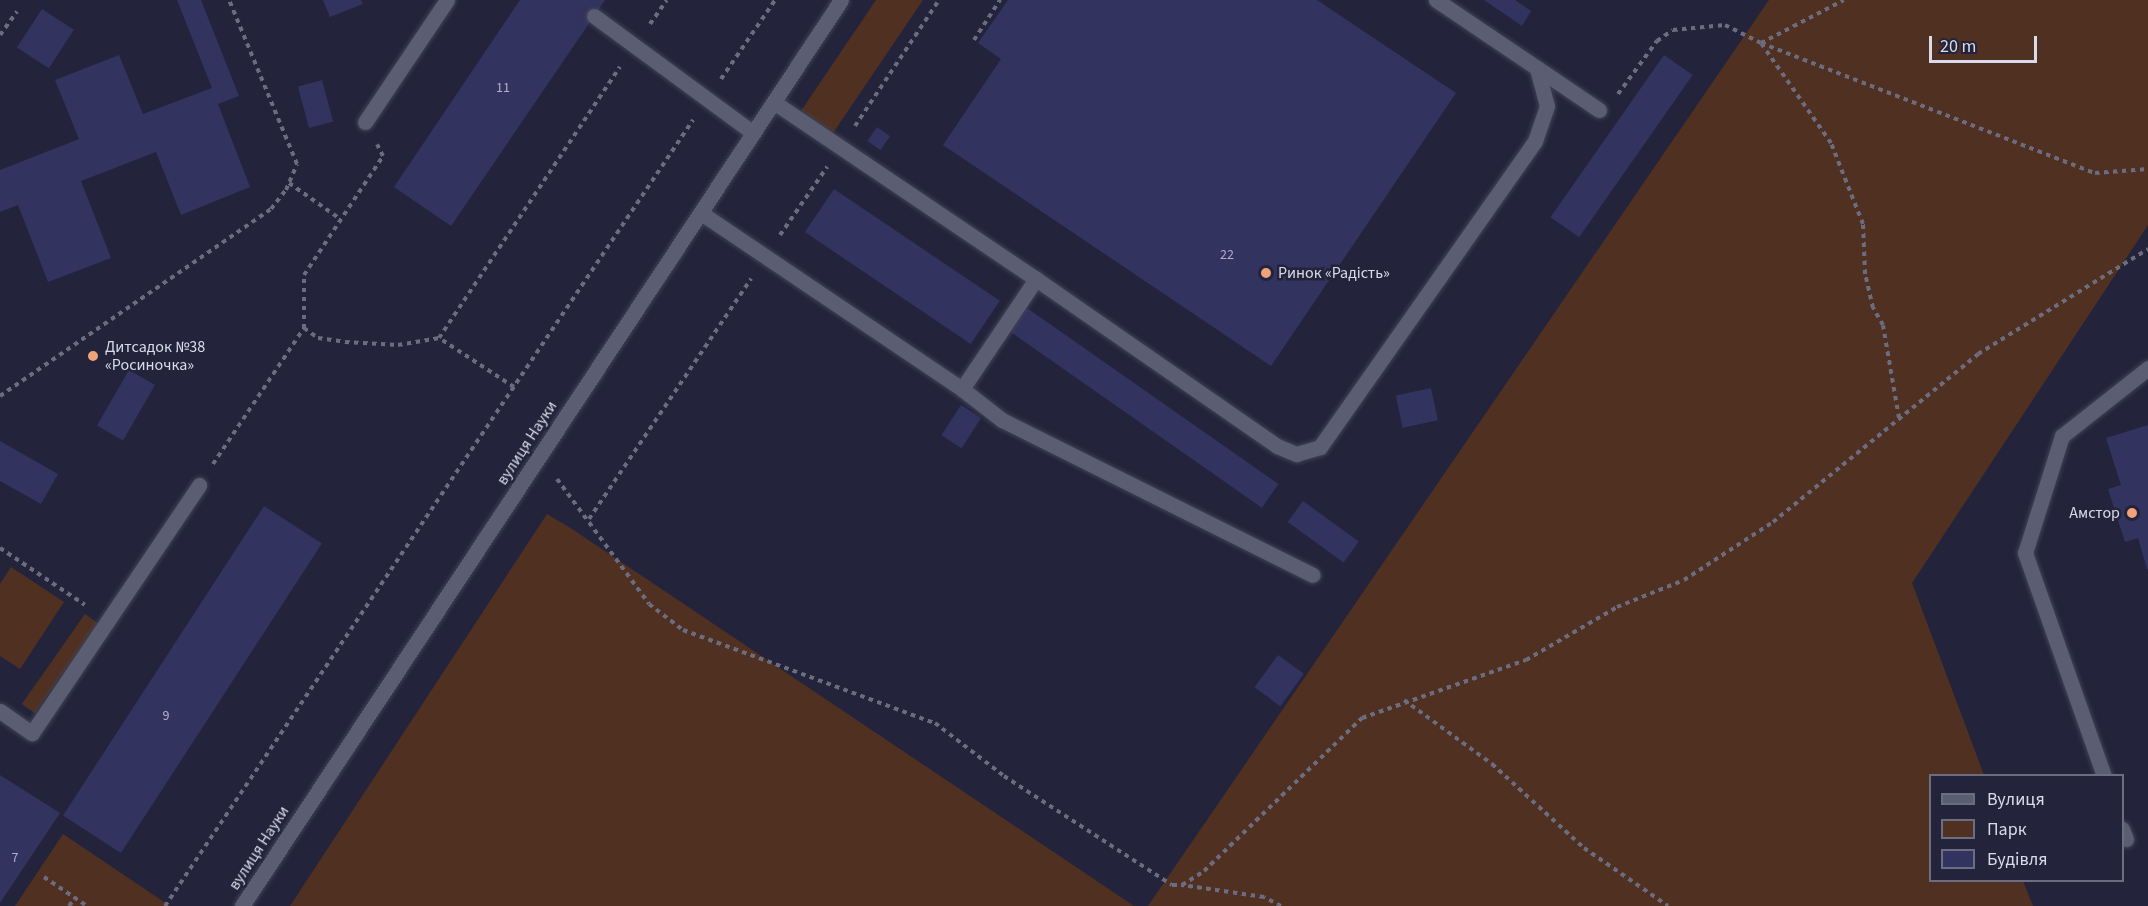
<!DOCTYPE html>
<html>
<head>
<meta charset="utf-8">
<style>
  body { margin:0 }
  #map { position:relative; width:2148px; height:906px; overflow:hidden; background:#23243b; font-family:"Source Sans 3",sans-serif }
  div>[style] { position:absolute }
  .green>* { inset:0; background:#503121; transform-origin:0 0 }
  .building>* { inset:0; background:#32335f; transform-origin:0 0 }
  .path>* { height:4px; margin-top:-2px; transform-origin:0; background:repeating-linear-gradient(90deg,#6b6c80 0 4.5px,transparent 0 9px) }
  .roads { filter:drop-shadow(0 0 2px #404157) drop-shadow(0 0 2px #404157) }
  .service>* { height:15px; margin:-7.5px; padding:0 7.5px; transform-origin:7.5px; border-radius:7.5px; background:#5b5d72 }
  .tertiary>* { height:15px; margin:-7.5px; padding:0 7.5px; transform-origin:7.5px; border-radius:7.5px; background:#5b5d72 }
  .dots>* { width:16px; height:16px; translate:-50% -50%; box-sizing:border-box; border:3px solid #23243b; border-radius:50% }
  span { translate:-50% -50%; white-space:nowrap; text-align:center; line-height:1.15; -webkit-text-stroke:5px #23243b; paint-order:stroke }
  .number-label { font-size:14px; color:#afb1c7 }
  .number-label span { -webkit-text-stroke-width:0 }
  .poi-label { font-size:16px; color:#d9dbea }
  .left { translate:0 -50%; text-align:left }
  .right { translate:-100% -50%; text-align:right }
  .street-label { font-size:16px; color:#d9dbea }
  .legend { position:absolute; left:1929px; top:774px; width:195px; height:108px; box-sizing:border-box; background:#23243b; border:2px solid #6c6d81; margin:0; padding:8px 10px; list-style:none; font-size:18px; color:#d9dbea }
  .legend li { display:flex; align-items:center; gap:12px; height:30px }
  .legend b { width:30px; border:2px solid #6c6d81 }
  .scale { position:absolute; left:1929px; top:36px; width:108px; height:27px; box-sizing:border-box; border:3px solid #d9dbea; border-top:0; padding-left:8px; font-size:18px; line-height:21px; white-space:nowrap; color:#d9dbea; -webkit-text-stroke:4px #23243b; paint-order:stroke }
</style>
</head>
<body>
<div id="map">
  <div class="green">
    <i style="clip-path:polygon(876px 0,923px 0,833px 133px,801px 111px)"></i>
    <i style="clip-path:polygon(1769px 0,2148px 0,2148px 225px,1912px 583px,1984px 775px,1930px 776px,1930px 880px,2023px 881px,2033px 906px,1148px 906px)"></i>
    <i style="clip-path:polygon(547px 514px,572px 529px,1134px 906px,290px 906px)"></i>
    <i style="clip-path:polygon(11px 567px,64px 602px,20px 669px,0 656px,0 584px)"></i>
    <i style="left:85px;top:614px;width:16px;height:110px;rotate:35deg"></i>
    <i style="clip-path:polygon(63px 834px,170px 906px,15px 906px)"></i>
  </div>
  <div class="building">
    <i style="clip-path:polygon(177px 0,201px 0,239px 96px,218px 104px,250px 187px,181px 215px,156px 152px,81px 181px,111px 258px,48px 282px,18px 205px,0 212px,0 170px,79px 139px,55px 80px,119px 55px,143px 114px,212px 88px)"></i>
    <i style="clip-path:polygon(323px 0,361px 0,363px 4px,330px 17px)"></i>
    <i style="clip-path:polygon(520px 0,605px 0,451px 226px,394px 187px)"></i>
    <i style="clip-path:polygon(1008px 0,1317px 0,1456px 93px,1271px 366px,943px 145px,1001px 59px,978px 43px)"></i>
    <i style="clip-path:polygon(1484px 0,1515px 0,1531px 11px,1522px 26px)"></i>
    <i style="left:42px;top:9px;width:38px;height:46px;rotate:33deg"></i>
    <i style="left:1664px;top:55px;width:35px;height:198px;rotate:35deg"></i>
    <i style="left:322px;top:80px;width:43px;height:25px;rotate:75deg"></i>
    <i style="left:877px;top:127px;width:16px;height:17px;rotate:35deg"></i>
    <i style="left:834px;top:189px;width:200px;height:52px;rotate:34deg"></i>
    <i style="left:1027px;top:308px;width:307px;height:29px;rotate:35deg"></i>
    <i style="left:129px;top:370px;width:30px;height:64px;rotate:30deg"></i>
    <i style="left:1431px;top:388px;width:33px;height:36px;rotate:78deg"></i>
    <i style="left:961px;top:405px;width:24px;height:36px;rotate:33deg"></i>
    <i style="clip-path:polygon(2148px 425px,2148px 569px,2147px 569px,2138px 538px,2125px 542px,2108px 489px,2121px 485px,2106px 438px)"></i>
    <i style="clip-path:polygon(0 441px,58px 474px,41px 504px,0 481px)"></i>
    <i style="left:1303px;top:501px;width:69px;height:26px;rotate:36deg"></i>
    <i style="left:264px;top:506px;width:69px;height:369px;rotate:33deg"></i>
    <i style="left:1278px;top:655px;width:32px;height:40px;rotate:36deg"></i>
    <i style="clip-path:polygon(0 775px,60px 813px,0 903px)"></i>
  </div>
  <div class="path">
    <i style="left:650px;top:24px;width:29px;rotate:-55deg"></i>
    <i style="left:0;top:35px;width:29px;rotate:-54deg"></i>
    <i style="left:974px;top:40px;width:48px;rotate:-57deg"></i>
    <i style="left:721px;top:79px;width:96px;rotate:-55.6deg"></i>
    <i style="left:1618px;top:94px;width:66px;rotate:-53.7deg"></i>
    <i style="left:1657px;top:41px;width:19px;rotate:-35deg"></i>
    <i style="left:1673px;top:30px;width:52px;rotate:-5.5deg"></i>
    <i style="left:1725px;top:25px;width:40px;rotate:26.6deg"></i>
    <i style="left:1761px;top:43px;width:93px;rotate:-27.4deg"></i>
    <i style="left:855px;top:126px;width:151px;rotate:-56.3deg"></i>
    <i style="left:289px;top:183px;width:62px;rotate:35.2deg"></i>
    <i style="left:780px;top:235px;width:83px;rotate:-55.3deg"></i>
    <i style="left:304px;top:328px;width:17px;rotate:36deg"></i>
    <i style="left:318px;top:338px;width:27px;rotate:8deg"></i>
    <i style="left:345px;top:342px;width:53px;rotate:3.2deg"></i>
    <i style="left:398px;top:345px;width:42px;rotate:-9.7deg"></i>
    <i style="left:514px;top:387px;width:90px;rotate:-146.8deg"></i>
    <i style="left:439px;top:338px;width:326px;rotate:-56.3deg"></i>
    <i style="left:0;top:396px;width:329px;rotate:-34.6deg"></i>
    <i style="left:271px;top:209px;width:24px;rotate:-52deg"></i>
    <i style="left:286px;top:190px;width:28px;rotate:-67deg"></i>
    <i style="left:297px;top:164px;width:178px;rotate:-112.5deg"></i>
    <i style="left:1899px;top:418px;width:94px;rotate:-99.8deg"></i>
    <i style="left:1883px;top:325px;width:20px;rotate:-120deg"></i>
    <i style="left:1873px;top:308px;width:35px;rotate:-103deg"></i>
    <i style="left:1865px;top:274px;width:50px;rotate:-92.3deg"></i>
    <i style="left:1863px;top:224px;width:87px;rotate:-111.6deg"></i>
    <i style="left:1831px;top:143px;width:122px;rotate:-125deg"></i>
    <i style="left:1761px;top:43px;width:358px;rotate:21.3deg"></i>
    <i style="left:2095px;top:173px;width:53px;rotate:-4.3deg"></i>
    <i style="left:213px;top:464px;width:164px;rotate:-56.2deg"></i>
    <i style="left:304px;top:328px;width:53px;rotate:-90deg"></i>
    <i style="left:304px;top:275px;width:143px;rotate:-56.4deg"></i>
    <i style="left:383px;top:156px;width:13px;rotate:-117deg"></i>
    <i style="left:557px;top:479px;width:155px;rotate:53.6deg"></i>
    <i style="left:649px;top:604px;width:43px;rotate:37.4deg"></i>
    <i style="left:683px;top:630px;width:269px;rotate:20.3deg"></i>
    <i style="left:935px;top:723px;width:87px;rotate:37.5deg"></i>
    <i style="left:1004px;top:776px;width:200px;rotate:33deg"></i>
    <i style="left:1172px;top:885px;width:10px"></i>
    <i style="left:589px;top:519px;width:290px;rotate:-56deg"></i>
    <i style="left:0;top:548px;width:102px;rotate:33.8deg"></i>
    <i style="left:1404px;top:700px;width:109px;rotate:36deg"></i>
    <i style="left:1492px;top:764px;width:125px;rotate:42.4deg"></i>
    <i style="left:1584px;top:848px;width:102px;rotate:34.6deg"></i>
    <i style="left:44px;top:877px;width:52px;rotate:34deg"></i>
    <i style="left:69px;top:906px;width:10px;rotate:-53deg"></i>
    <i style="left:165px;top:906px;width:947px;rotate:-56.11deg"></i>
    <i style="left:1281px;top:906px;width:19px;rotate:-152deg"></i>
    <i style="left:1264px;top:897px;width:83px;rotate:-171.7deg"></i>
    <i style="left:1182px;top:885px;width:26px;rotate:-32deg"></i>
    <i style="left:1204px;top:871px;width:220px;rotate:-44.1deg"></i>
    <i style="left:1362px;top:718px;width:174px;rotate:-19.5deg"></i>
    <i style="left:1526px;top:660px;width:105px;rotate:-30.2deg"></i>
    <i style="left:1617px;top:607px;width:72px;rotate:-21.9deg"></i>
    <i style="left:1684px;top:580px;width:106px;rotate:-33.1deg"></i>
    <i style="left:1773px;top:522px;width:265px;rotate:-39.3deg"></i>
    <i style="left:1978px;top:354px;width:200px;rotate:-31.7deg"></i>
  </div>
  <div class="roads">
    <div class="service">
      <i style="left:594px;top:16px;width:197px;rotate:36.3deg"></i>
      <i style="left:1537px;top:68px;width:75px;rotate:34.1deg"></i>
      <i style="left:365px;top:122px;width:147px;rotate:-56.1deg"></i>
      <i style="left:701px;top:213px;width:315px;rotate:34deg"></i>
      <i style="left:962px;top:389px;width:133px;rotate:-56.1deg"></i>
      <i style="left:1036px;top:279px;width:316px;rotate:-146deg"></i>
      <i style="left:1036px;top:279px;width:293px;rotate:34.7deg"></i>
      <i style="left:1277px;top:446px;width:21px;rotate:23deg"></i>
      <i style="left:1296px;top:454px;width:25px;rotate:-16deg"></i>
      <i style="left:1320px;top:447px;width:374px;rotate:-54.9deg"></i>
      <i style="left:1535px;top:141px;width:37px;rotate:-71deg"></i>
      <i style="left:1547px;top:106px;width:39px;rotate:-105deg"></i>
      <i style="left:1537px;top:68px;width:122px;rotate:-146deg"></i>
      <i style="left:962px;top:389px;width:51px;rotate:37.8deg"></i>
      <i style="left:1002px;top:420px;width:347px;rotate:26.5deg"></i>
      <i style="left:0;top:711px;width:39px;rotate:35deg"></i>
      <i style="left:32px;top:733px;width:299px;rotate:-56deg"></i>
      <i style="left:2104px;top:776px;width:237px;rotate:-109.5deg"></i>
      <i style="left:2025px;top:553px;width:123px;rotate:-72.5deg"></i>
      <i style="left:2062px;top:436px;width:110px;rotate:-38.3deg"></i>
      <i style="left:2122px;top:829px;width:11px;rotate:68deg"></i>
    </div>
    <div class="tertiary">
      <i style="left:242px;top:906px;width:1086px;rotate:-56.53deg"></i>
    </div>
  </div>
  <div class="dots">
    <i style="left:1266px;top:273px;background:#f0a27a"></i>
    <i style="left:93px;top:356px;background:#f0a27a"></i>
    <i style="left:2132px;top:513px;background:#f0a27a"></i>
  </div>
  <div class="number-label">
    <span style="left:503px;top:88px">11</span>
    <span style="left:1227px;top:255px">22</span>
    <span style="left:166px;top:716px">9</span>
    <span style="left:15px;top:858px">7</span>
  </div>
  <div class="poi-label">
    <span class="left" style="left:1278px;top:273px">Ринок «Радість»</span>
    <span class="left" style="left:105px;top:356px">Дитсадок №38<br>«Росиночка»</span>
    <span class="right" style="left:2120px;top:513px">Амстор</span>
  </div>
  <div class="street-label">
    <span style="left:527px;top:443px;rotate:-57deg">вулиця Науки</span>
    <span style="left:259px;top:848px;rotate:-57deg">вулиця Науки</span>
  </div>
  <ul class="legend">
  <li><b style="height:8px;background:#5b5d72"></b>Вулиця</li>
  <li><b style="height:16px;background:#503121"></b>Парк</li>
  <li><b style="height:16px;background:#32335f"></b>Будівля</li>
  </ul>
  <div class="scale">20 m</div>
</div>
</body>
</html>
